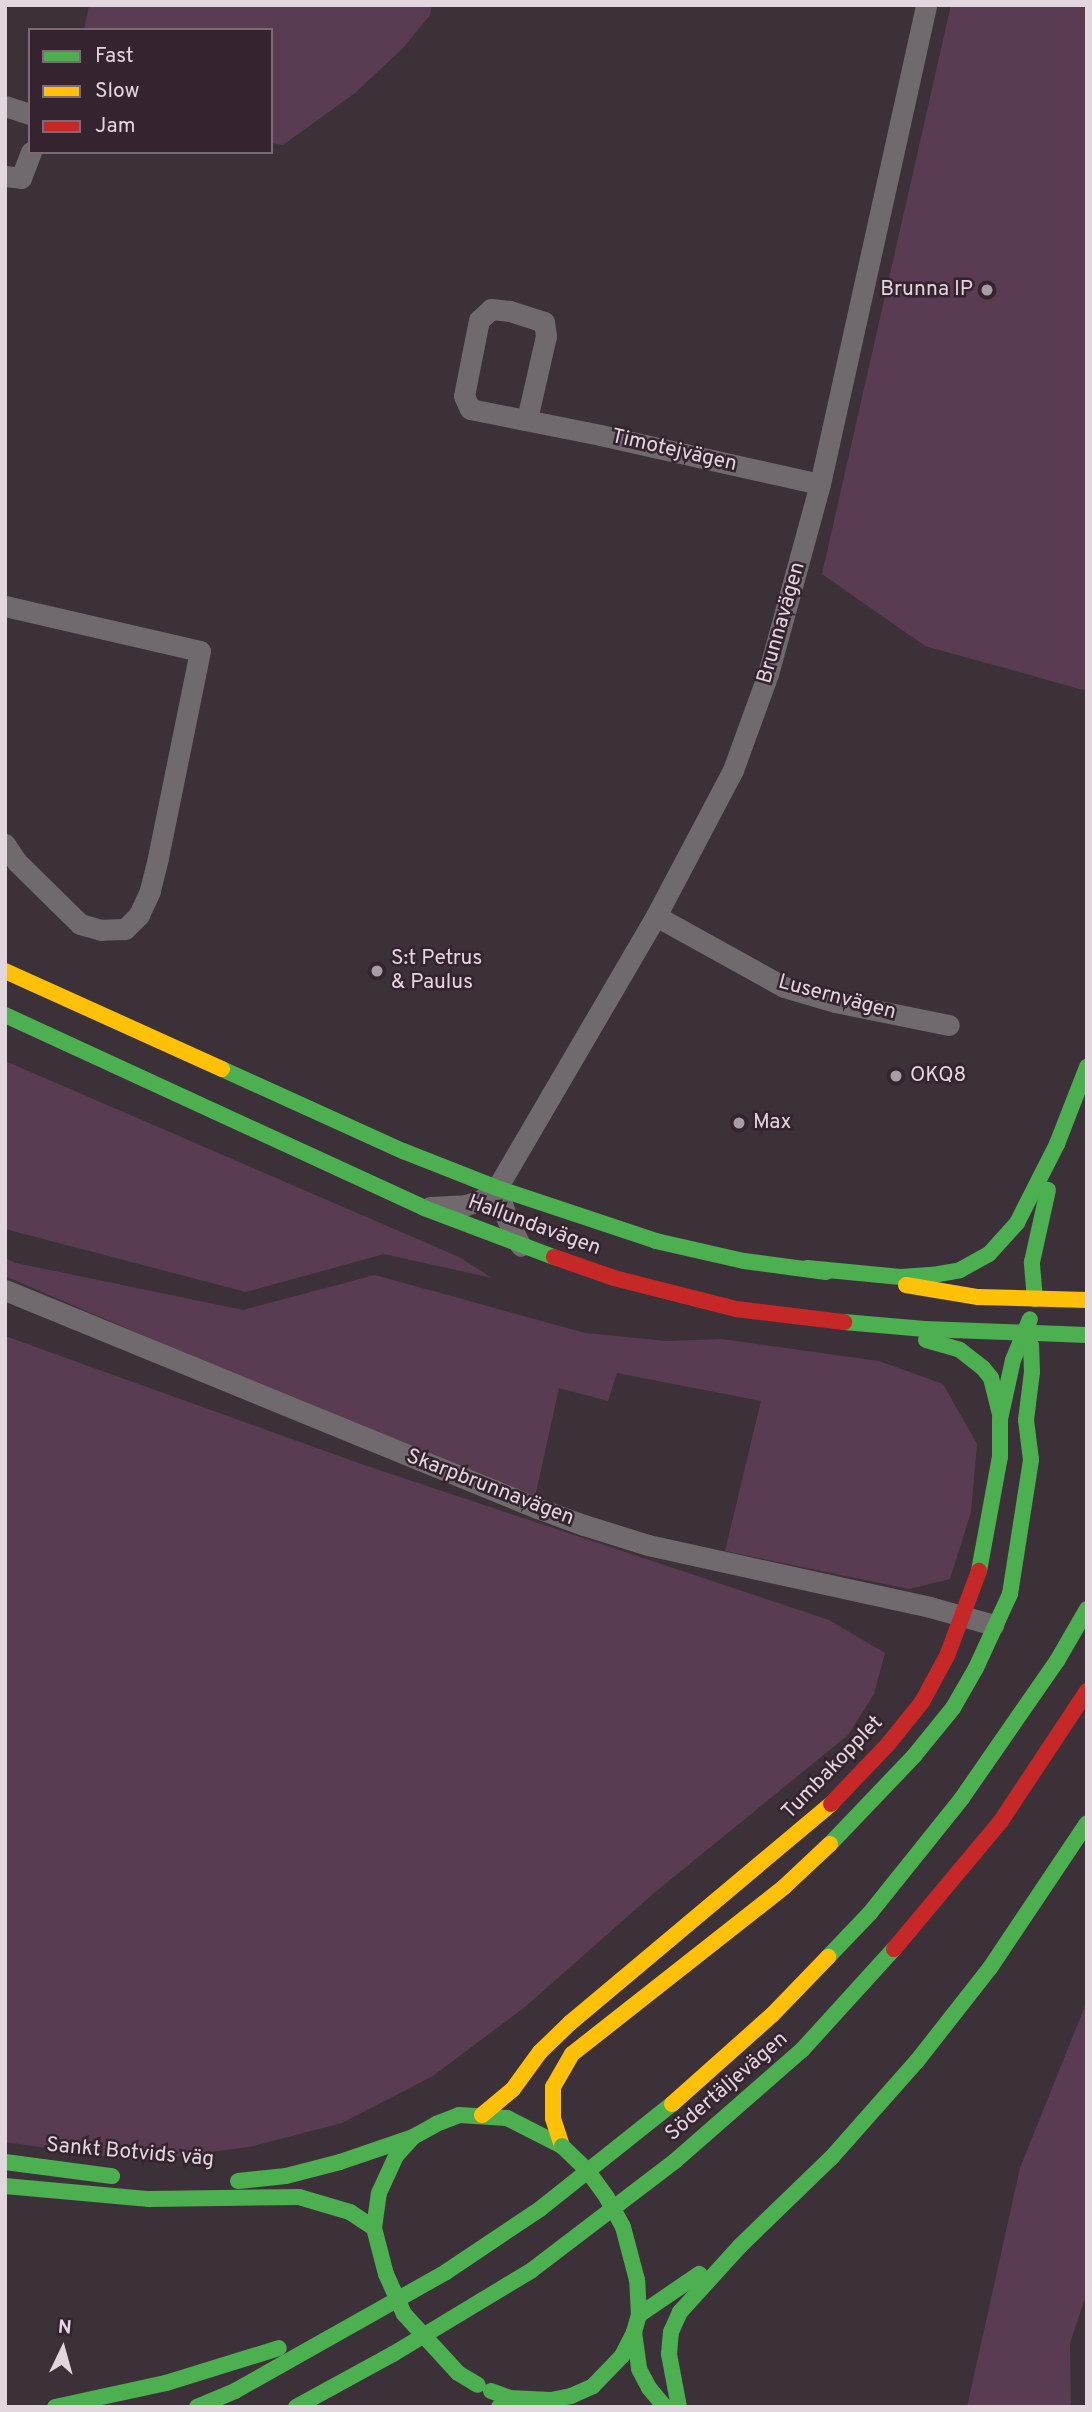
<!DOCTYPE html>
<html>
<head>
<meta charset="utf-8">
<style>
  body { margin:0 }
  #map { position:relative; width:1092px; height:2412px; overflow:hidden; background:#3c3139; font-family:Overpass,sans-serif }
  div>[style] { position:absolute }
  .green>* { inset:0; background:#593c51 }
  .street>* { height:21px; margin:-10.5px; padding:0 10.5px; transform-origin:10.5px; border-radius:10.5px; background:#706a6f }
  .fast>* { height:16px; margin:-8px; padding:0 8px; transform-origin:8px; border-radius:8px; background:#4caf50 }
  .slow>* { height:16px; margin:-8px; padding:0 8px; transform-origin:8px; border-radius:8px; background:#ffc107 }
  .jam>* { height:16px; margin:-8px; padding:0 8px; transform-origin:8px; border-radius:8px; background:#c62828 }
  .fast-bridge>* { height:16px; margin:-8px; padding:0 8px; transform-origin:8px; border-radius:8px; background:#4caf50 }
  .dots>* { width:19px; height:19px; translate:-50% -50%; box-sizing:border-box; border:4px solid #352330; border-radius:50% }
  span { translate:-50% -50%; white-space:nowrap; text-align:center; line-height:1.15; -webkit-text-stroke:5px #352330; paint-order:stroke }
  .poi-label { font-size:21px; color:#e2d6df }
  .right { translate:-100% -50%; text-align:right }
  .left { translate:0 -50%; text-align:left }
  .street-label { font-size:21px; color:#e2d6df }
  .frame { position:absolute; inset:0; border:7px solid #e2d6df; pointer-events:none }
  .legend { position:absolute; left:28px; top:28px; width:245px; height:126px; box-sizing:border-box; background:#352330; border:2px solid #7a6b76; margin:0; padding:9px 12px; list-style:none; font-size:21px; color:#e2d6df }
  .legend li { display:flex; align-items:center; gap:14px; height:35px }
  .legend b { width:35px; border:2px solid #7a6b76 }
  .north { position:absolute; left:28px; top:2314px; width:70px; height:70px; -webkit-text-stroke:5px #352330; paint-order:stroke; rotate:5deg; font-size:19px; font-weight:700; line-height:28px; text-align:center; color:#e2d6df }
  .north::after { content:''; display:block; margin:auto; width:24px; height:32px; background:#e2d6df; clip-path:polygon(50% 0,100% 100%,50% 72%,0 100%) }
</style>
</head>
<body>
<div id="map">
  <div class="green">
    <i style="clip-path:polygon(89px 5px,432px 5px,430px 15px,403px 48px,355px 93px,283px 145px,271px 143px,271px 30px,84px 30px)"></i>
    <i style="clip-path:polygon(951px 5px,1087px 5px,1087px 691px,925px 646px,822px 574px)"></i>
    <i style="clip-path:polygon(5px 1061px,459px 1257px,492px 1278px,384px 1254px,246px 1292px,5px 1229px)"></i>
    <i style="clip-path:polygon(5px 1258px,16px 1263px,243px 1310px,375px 1275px,585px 1333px,667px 1341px,721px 1339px,879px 1361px,943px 1384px,977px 1444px,971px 1512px,950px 1579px,909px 1589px,725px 1551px,761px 1401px,617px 1373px,608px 1401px,559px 1388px,535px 1497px,247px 1380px,5px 1276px)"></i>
    <i style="clip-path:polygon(5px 1336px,367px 1466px,829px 1620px,885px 1653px,874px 1694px,848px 1735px,654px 1893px,525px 2007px,433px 2076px,342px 2123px,249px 2147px,140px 2161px,5px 2142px)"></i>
    <i style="clip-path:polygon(1087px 2001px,1087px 2292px,1070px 2343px,1071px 2407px,967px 2407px,1020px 2168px)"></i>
  </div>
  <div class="street">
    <i style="left:5px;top:106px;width:26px;rotate:18deg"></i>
    <i style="left:5px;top:176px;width:16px;rotate:7deg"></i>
    <i style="left:21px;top:178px;width:28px;rotate:-69deg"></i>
    <i style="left:527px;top:419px;width:85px;rotate:-77.1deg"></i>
    <i style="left:546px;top:336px;width:14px;rotate:-98deg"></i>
    <i style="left:544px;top:322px;width:36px;rotate:-162deg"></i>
    <i style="left:510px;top:311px;width:19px;rotate:-174deg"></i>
    <i style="left:491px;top:309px;width:16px;rotate:137deg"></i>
    <i style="left:479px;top:320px;width:77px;rotate:101.2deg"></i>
    <i style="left:464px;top:396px;width:14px;rotate:65deg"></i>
    <i style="left:470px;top:409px;width:133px;rotate:11.3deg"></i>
    <i style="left:600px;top:435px;width:225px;rotate:12.6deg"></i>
    <i style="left:5px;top:606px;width:200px;rotate:13deg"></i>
    <i style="left:200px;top:651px;width:211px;rotate:101.5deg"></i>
    <i style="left:158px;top:858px;width:34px;rotate:104deg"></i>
    <i style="left:150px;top:891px;width:26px;rotate:115deg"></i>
    <i style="left:139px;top:915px;width:20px;rotate:135deg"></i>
    <i style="left:125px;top:929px;width:24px;rotate:178deg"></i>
    <i style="left:101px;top:930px;width:22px;rotate:-164deg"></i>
    <i style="left:80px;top:924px;width:88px;rotate:-135.5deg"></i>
    <i style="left:17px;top:862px;width:22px;rotate:-124deg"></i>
    <i style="left:656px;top:916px;width:146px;rotate:29deg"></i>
    <i style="left:784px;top:987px;width:53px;rotate:16.4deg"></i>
    <i style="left:835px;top:1002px;width:116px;rotate:11.4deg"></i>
    <i style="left:497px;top:1188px;width:33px;rotate:72deg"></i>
    <i style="left:507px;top:1219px;width:30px;rotate:63deg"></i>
    <i style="left:430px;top:1207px;width:36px;rotate:-3deg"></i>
    <i style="left:466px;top:1205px;width:16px;rotate:-18deg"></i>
    <i style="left:481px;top:1200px;width:20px;rotate:-37deg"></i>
    <i style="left:497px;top:1188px;width:315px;rotate:-59.7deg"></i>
    <i style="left:656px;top:916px;width:165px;rotate:-62.2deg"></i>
    <i style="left:733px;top:770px;width:102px;rotate:-70deg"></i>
    <i style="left:768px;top:674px;width:197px;rotate:-74.7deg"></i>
    <i style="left:820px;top:484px;width:491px;rotate:-77.5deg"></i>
    <i style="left:5px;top:1290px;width:575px;rotate:22.28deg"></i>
    <i style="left:537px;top:1508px;width:50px;rotate:19.9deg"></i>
    <i style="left:584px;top:1525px;width:67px;rotate:17.4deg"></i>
    <i style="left:648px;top:1545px;width:289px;rotate:12.4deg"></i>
    <i style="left:930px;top:1607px;width:66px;rotate:15.7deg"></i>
  </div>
  <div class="fast">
    <i style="left:5px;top:1015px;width:461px;rotate:24.7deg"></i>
    <i style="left:424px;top:1208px;width:139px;rotate:20.7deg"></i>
    <i style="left:222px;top:1069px;width:199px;rotate:24.4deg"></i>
    <i style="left:403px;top:1151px;width:101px;rotate:21.5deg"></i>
    <i style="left:497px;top:1188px;width:168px;rotate:18.4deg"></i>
    <i style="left:656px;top:1241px;width:90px;rotate:12.8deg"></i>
    <i style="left:744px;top:1261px;width:83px;rotate:7.6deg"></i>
    <i style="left:807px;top:1268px;width:94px;rotate:5.5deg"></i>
    <i style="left:901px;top:1277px;width:32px;rotate:-4deg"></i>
    <i style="left:933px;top:1275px;width:27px;rotate:-10deg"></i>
    <i style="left:960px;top:1270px;width:33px;rotate:-29deg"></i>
    <i style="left:989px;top:1254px;width:42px;rotate:-47.9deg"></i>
    <i style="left:1017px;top:1223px;width:89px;rotate:-63.1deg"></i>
    <i style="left:1057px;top:1144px;width:83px;rotate:-68.7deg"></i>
    <i style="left:1035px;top:1299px;width:37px;rotate:-95deg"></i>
    <i style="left:1032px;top:1262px;width:74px;rotate:-77.5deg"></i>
    <i style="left:844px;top:1322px;width:81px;rotate:4.9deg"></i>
    <i style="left:925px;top:1329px;width:162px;rotate:2.1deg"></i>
    <i style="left:926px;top:1340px;width:35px;rotate:16deg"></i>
    <i style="left:960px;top:1350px;width:29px;rotate:38deg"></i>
    <i style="left:983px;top:1368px;width:13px;rotate:51deg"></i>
    <i style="left:991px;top:1378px;width:37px;rotate:76deg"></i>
    <i style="left:979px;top:1571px;width:116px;rotate:-79.6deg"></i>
    <i style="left:1000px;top:1457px;width:38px;rotate:-90deg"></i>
    <i style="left:1000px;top:1419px;width:60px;rotate:-77.6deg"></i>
    <i style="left:1013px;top:1360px;width:44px;rotate:-67.5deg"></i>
    <i style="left:830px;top:1844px;width:122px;rotate:-46.3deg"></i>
    <i style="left:914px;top:1756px;width:62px;rotate:-50.9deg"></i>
    <i style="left:953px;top:1708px;width:46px;rotate:-60.1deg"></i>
    <i style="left:976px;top:1668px;width:81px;rotate:-65.3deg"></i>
    <i style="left:1010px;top:1594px;width:136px;rotate:-81.1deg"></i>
    <i style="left:1031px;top:1460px;width:40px;rotate:-97.1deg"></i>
    <i style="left:1026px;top:1420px;width:48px;rotate:-82.9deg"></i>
    <i style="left:1032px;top:1372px;width:26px;rotate:-92deg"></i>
    <i style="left:1031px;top:1346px;width:13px;rotate:-113deg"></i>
    <i style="left:828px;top:1957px;width:61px;rotate:-46.3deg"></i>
    <i style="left:870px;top:1913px;width:147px;rotate:-51.3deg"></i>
    <i style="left:962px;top:1798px;width:167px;rotate:-55.3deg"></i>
    <i style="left:1057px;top:1661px;width:60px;rotate:-60deg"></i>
    <i style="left:5px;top:2162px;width:108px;rotate:7.5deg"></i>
    <i style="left:238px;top:2181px;width:48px;rotate:-5.9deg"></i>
    <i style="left:286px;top:2176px;width:56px;rotate:-14.5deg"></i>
    <i style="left:340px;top:2162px;width:77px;rotate:-18.9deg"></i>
    <i style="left:5px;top:2186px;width:145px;rotate:5.2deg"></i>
    <i style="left:149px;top:2199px;width:150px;rotate:-0.8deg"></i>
    <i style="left:299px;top:2197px;width:53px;rotate:16.4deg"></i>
    <i style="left:350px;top:2212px;width:29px;rotate:34deg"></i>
    <i style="left:374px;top:2228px;width:35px;rotate:-82deg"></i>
    <i style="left:379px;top:2193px;width:41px;rotate:-65.3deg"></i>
    <i style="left:396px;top:2156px;width:25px;rotate:-48deg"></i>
    <i style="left:413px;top:2137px;width:26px;rotate:-29deg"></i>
    <i style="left:436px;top:2124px;width:25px;rotate:-21deg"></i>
    <i style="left:459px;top:2115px;width:48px;rotate:3.6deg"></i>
    <i style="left:507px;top:2118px;width:62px;rotate:27deg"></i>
    <i style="left:639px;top:2315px;width:73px;rotate:-34.3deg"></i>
    <i style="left:634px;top:2332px;width:37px;rotate:82deg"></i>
    <i style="left:639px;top:2369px;width:21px;rotate:62deg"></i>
    <i style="left:649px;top:2388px;width:25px;rotate:50deg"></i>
    <i style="left:491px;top:2391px;width:20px;rotate:20deg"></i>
    <i style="left:510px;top:2398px;width:41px;rotate:2.8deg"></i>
    <i style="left:551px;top:2400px;width:20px;rotate:-11deg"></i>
    <i style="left:571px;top:2396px;width:24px;rotate:-24deg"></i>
    <i style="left:593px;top:2386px;width:42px;rotate:-46deg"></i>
    <i style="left:622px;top:2356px;width:27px;rotate:-63deg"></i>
    <i style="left:634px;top:2332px;width:18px;rotate:-74deg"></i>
    <i style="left:639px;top:2315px;width:35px;rotate:-93deg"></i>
    <i style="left:55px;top:2407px;width:114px;rotate:-12.2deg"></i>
    <i style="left:166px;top:2383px;width:118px;rotate:-17.2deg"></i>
    <i style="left:197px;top:2407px;width:41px;rotate:-22.8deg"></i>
    <i style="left:235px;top:2391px;width:242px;rotate:-29.4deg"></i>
    <i style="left:446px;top:2272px;width:113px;rotate:-33.8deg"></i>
    <i style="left:540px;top:2209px;width:169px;rotate:-38.5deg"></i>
    <i style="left:296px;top:2407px;width:111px;rotate:-28.7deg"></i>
    <i style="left:393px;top:2354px;width:162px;rotate:-31.1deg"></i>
    <i style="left:532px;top:2270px;width:180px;rotate:-37.3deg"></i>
    <i style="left:675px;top:2161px;width:169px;rotate:-41.2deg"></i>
    <i style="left:802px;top:2050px;width:137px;rotate:-47.7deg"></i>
    <i style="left:499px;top:2407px;width:14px;rotate:-39deg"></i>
    <i style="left:679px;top:2407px;width:54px;rotate:-100.7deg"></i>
    <i style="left:669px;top:2354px;width:22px;rotate:-85deg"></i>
    <i style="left:671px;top:2332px;width:22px;rotate:-66deg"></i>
    <i style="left:680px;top:2312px;width:89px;rotate:-47.7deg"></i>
    <i style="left:740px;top:2246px;width:128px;rotate:-44.1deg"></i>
    <i style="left:832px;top:2157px;width:128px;rotate:-48.5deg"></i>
    <i style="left:917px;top:2061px;width:118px;rotate:-51.9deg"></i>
    <i style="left:990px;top:1968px;width:174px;rotate:-56.2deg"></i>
  </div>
  <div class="slow">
    <i style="left:5px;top:971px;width:238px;rotate:24.3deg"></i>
    <i style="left:906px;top:1285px;width:73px;rotate:9.5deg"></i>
    <i style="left:978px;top:1297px;width:109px;rotate:1.6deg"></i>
    <i style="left:672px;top:2104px;width:134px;rotate:-41.7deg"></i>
    <i style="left:772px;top:2015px;width:81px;rotate:-46deg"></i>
    <i style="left:482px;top:2115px;width:40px;rotate:-40deg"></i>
    <i style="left:513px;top:2089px;width:46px;rotate:-53.9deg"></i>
    <i style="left:540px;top:2052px;width:42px;rotate:-44deg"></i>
    <i style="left:570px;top:2023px;width:341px;rotate:-40deg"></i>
    <i style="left:562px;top:2146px;width:29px;rotate:-108deg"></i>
    <i style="left:553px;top:2118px;width:31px;rotate:-90deg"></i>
    <i style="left:553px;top:2087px;width:38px;rotate:-60deg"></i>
    <i style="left:572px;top:2054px;width:270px;rotate:-38.2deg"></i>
    <i style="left:784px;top:1887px;width:63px;rotate:-43.1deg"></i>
  </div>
  <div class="jam">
    <i style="left:554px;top:1257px;width:64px;rotate:19.3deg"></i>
    <i style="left:614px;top:1278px;width:126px;rotate:14.3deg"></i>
    <i style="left:736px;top:1309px;width:109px;rotate:6.9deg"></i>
    <i style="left:831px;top:1804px;width:84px;rotate:-46.4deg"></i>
    <i style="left:889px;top:1743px;width:53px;rotate:-51.2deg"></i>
    <i style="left:922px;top:1702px;width:52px;rotate:-61.5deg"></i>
    <i style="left:947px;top:1656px;width:91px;rotate:-69.4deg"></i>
    <i style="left:894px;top:1949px;width:167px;rotate:-50.1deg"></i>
    <i style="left:1001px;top:1821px;width:156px;rotate:-56.5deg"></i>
  </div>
  <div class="fast-bridge">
    <i style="left:562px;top:2146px;width:35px;rotate:44deg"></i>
    <i style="left:587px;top:2170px;width:34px;rotate:54deg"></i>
    <i style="left:607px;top:2198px;width:33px;rotate:61deg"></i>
    <i style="left:623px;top:2227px;width:55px;rotate:75.2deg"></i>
    <i style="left:374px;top:2228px;width:48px;rotate:75.4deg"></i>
    <i style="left:386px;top:2274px;width:44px;rotate:65.8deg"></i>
    <i style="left:404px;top:2314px;width:80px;rotate:47.5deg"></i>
    <i style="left:458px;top:2373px;width:23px;rotate:31deg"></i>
  </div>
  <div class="dots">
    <i style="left:987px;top:290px;background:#a89ca5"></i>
    <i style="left:377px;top:971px;background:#a89ca5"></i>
    <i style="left:896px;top:1076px;background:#a89ca5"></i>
    <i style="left:739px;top:1123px;background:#a89ca5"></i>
  </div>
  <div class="poi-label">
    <span class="right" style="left:973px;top:290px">Brunna IP</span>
    <span class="left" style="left:391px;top:971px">S:t Petrus<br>&amp; Paulus</span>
    <span class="left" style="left:910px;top:1076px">OKQ8</span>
    <span class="left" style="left:753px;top:1123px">Max</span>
  </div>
  <div class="street-label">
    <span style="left:674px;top:451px;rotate:13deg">Timotejvägen</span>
    <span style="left:782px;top:623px;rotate:-74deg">Brunnavägen</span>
    <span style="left:837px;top:998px;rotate:15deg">Lusernvägen</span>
    <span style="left:534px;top:1226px;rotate:20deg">Hallundavägen</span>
    <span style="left:490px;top:1488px;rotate:21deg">Skarpbrunnavägen</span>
    <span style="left:833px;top:1768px;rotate:-46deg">Tumbakopplet</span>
    <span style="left:727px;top:2087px;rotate:-41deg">Södertäljevägen</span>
    <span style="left:130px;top:2153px;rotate:5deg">Sankt Botvids väg</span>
  </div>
  <div class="frame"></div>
  <ul class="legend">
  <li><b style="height:9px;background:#4caf50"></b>Fast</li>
  <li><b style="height:9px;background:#ffc107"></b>Slow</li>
  <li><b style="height:9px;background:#c62828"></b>Jam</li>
  </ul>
  <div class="north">N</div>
</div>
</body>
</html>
